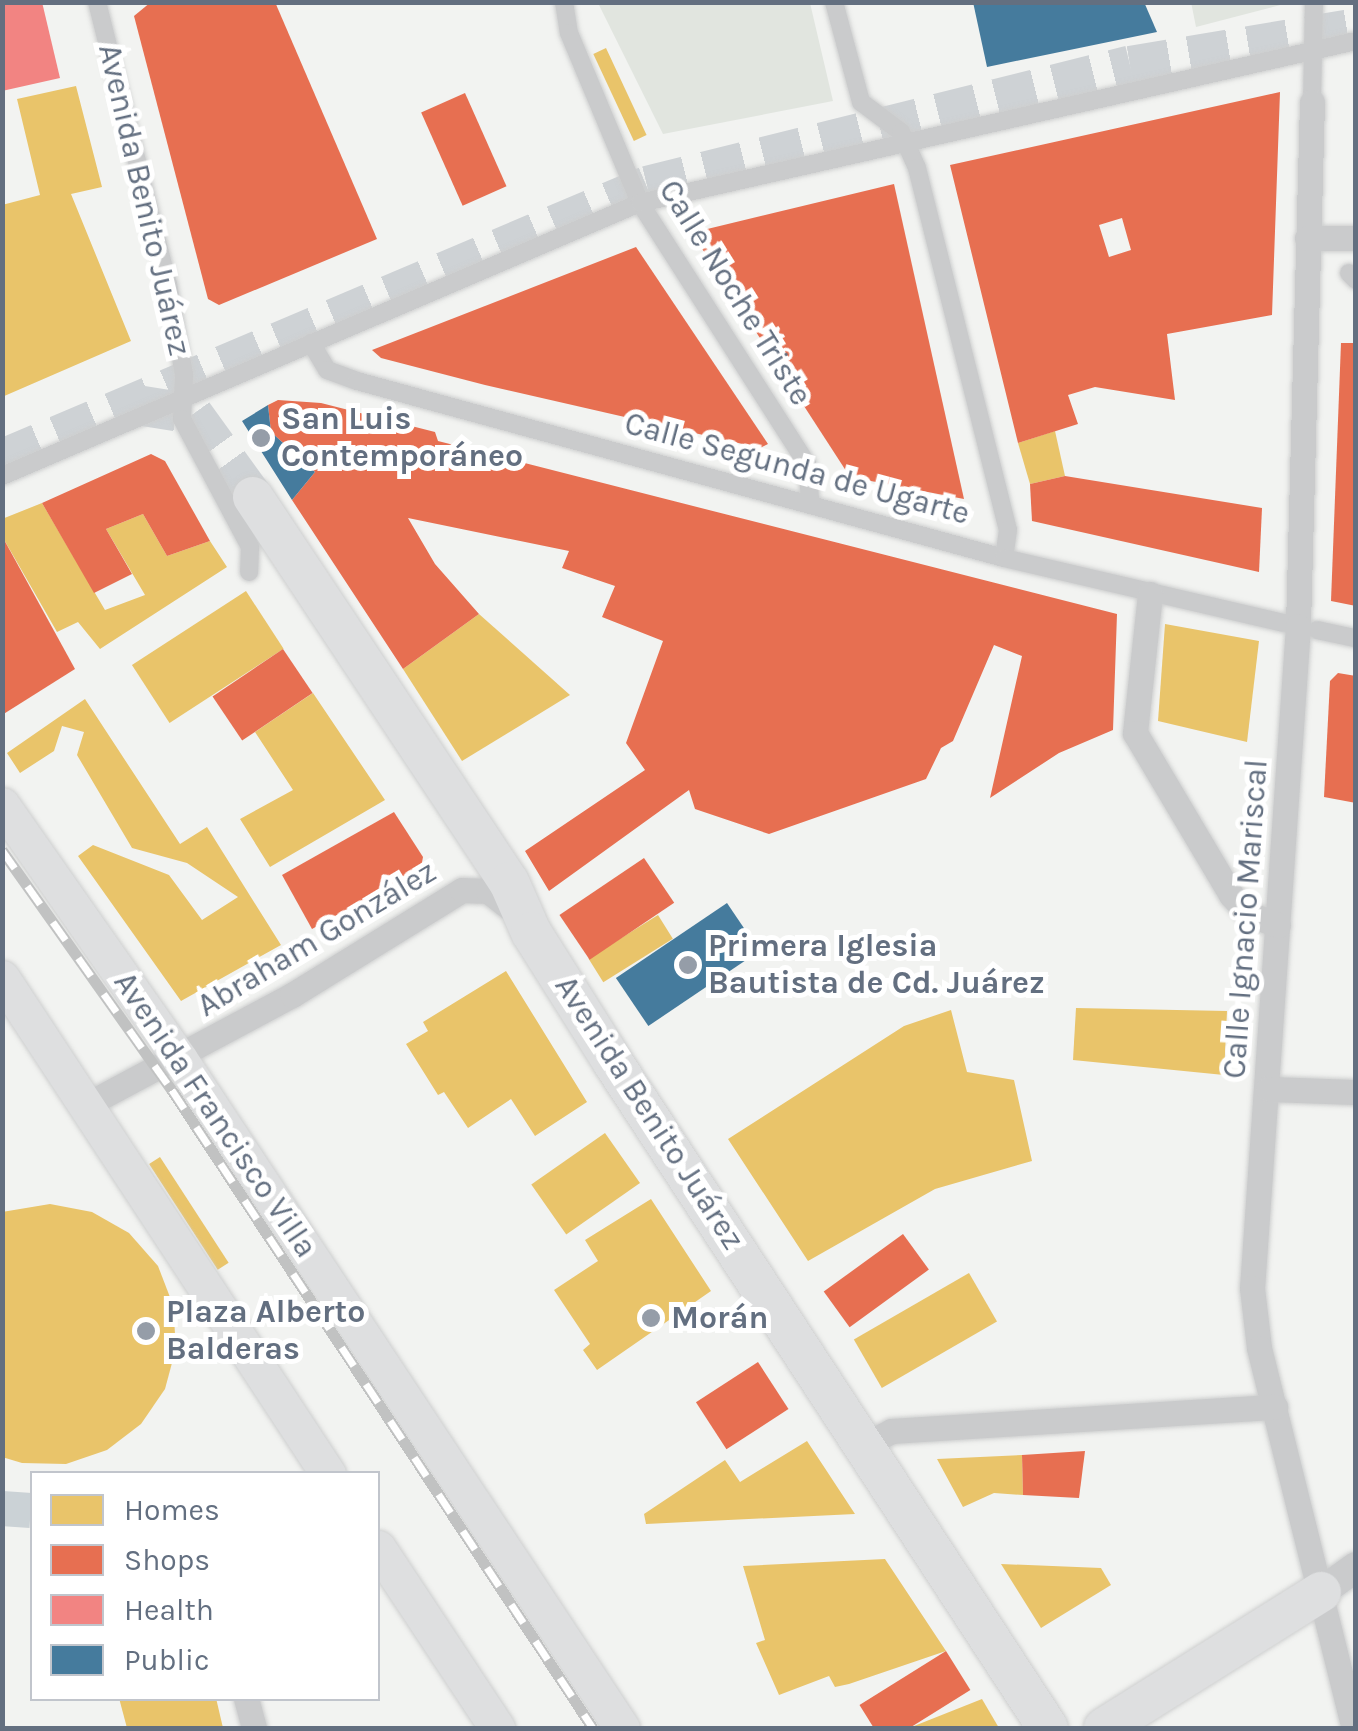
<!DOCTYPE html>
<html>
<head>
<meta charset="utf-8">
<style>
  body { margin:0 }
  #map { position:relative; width:1358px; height:1731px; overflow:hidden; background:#f2f3f1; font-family:Karla,sans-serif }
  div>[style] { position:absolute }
  .green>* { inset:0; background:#e1e5df }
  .water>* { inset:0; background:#cbd2d6; transform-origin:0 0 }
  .homes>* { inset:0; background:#e9c46a; transform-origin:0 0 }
  .shops>* { inset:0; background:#e76f51; transform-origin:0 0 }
  .health>* { inset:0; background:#f28482 }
  .public>* { inset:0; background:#457b9d; transform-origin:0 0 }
  .primary-tunnel>* { height:40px; margin-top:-20px; transform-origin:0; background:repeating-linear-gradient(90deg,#ced2d5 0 40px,transparent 0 60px) }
  .roads { filter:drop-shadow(0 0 2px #cecfcf) drop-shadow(0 0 2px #cecfcf) }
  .pedestrian>* { height:18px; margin:-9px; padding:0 9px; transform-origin:9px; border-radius:9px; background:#cacbcc }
  .minor>* { height:25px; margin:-12.5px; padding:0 12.5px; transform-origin:12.5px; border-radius:12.5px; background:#cacbcc }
  .tertiary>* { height:30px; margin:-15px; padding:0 15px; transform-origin:15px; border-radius:15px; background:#cacbcc }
  .secondary>* { height:35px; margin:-17.5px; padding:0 17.5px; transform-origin:17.5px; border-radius:17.5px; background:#dedfe0 }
  .primary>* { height:40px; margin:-20px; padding:0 20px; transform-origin:20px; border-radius:20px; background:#dedfe0 }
  .rail>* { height:11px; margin-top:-5.5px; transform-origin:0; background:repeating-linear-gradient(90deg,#fff 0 22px,#c1c2c2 0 44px); box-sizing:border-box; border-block:2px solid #c1c2c2 }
  .dots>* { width:28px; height:28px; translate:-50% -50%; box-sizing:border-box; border:5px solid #fff; border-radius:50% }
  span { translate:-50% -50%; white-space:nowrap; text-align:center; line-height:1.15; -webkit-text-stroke:10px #fff; paint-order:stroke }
  .street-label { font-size:32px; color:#636f80 }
  .poi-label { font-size:32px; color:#636f80; font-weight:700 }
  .left { translate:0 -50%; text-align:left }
  .frame { position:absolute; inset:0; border:5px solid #636f80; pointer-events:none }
  .legend { position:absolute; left:30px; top:1471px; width:350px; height:230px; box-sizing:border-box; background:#fff; border:2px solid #c1c5cc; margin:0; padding:12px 18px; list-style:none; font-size:30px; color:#636f80 }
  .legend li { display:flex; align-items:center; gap:20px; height:50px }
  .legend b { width:50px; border:2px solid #c1c5cc }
</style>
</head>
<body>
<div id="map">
  <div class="green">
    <i style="clip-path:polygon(1191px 2px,1288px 2px,1288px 3px,1196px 27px)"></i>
    <i style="clip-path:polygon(598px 3px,810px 3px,833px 101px,663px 134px)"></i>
  </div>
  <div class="water">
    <i style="left:3px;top:1491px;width:29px;height:35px;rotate:4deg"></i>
  </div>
  <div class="homes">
    <i style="left:606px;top:48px;width:96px;height:14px;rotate:65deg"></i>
    <i style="clip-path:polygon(76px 86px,102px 187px,71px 194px,131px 341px,2px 397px,2px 205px,40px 195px,17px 99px)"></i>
    <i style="clip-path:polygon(1055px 431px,1065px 476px,1030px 484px,1018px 443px)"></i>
    <i style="clip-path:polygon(42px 503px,105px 610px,145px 595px,106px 529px,143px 514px,167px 556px,210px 541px,227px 567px,100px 649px,78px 622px,57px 632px,2px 536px,2px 519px)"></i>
    <i style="left:246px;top:591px;width:69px;height:136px;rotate:57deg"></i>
    <i style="clip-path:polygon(479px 614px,570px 695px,462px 761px,403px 669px)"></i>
    <i style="clip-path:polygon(1165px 624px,1259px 641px,1247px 742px,1158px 721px)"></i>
    <i style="clip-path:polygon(313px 693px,385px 800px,270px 867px,240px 819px,293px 790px,255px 732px)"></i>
    <i style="clip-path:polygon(85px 699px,180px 844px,207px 827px,281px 945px,181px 1001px,78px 856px,93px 845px,169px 875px,202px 920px,238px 897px,187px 863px,132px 848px,77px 755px,84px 732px,62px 726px,54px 751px,20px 773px,7px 753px)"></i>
    <i style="left:658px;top:915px;width:28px;height:82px;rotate:58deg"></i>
    <i style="clip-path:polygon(506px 971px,587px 1102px,535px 1136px,511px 1099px,468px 1128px,444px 1092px,438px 1095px,406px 1044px,428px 1031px,423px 1022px)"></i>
    <i style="clip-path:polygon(1076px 1008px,1227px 1011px,1224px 1075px,1073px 1060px)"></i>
    <i style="clip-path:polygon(951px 1010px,967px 1072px,1014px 1080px,1032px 1161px,935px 1189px,808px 1261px,728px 1139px,904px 1026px)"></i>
    <i style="left:605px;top:1133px;width:61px;height:90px;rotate:55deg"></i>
    <i style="left:160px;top:1157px;width:126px;height:13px;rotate:57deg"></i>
    <i style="clip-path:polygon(651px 1199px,711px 1291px,597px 1370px,583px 1350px,590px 1344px,554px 1290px,598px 1261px,585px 1240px)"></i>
    <i style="clip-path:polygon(50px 1204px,92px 1212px,129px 1233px,158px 1266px,173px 1305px,176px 1348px,165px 1389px,141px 1424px,107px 1450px,66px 1464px,22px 1463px,2px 1457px,2px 1212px)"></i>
    <i style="left:969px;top:1273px;width:56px;height:133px;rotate:60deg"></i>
    <i style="clip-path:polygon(807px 1441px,855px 1514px,646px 1524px,644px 1514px,725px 1460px,740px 1482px)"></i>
    <i style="clip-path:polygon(1022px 1455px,1023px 1495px,994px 1493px,963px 1507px,937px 1459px)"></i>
    <i style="clip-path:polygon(885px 1559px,946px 1651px,849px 1684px,835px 1687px,829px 1676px,779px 1695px,756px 1643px,765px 1640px,743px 1566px)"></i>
    <i style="clip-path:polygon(1001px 1564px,1101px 1568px,1111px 1585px,1041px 1628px)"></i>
    <i style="clip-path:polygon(119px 1698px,216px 1698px,223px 1728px,127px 1728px)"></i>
    <i style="clip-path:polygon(982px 1699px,999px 1728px,909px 1728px)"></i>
  </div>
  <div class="shops">
    <i style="clip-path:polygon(151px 2px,275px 2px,377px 239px,219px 305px,208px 299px,134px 16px)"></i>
    <i style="clip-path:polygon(evenodd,1280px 92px,1272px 315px,1167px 334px,1175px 400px,1095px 387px,1068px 395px,1078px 424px,1018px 443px,950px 165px,1280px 92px,1122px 218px,1131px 250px,1109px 257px,1099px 225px,1122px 218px)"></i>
    <i style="left:465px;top:93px;width:102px;height:48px;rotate:66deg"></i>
    <i style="clip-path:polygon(894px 184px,964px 499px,850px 477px,701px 247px,699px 231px)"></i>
    <i style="clip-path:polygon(636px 247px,768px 444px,760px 448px,485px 385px,381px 358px,372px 350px)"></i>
    <i style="clip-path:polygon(1341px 343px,1356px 343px,1356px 606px,1331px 601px)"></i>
    <i style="clip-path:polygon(278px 400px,321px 403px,435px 432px,438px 441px,1117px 614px,1113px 730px,1059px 753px,990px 798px,1022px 656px,994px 645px,953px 741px,941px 748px,926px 779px,769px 834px,695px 809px,689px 790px,549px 891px,525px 851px,645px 770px,626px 743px,663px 641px,602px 617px,615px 586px,562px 568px,569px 551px,408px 518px,435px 564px,479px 614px,403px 669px,292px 500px,315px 472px,271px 432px,268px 405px)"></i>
    <i style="clip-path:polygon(151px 454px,165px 461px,210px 541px,167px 556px,143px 514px,106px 529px,132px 574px,94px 593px,42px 503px)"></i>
    <i style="clip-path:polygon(1065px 476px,1262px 508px,1259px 572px,1032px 521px,1030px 484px)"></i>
    <i style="clip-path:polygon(2px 536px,75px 669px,2px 715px)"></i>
    <i style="left:283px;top:649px;width:53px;height:85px;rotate:56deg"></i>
    <i style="clip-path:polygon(1338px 673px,1356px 676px,1356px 803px,1324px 797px,1330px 681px)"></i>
    <i style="clip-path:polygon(394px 812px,423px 857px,421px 868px,312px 929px,282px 875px)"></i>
    <i style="left:644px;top:858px;width:54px;height:102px;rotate:56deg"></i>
    <i style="left:903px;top:1234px;width:44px;height:98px;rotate:54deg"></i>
    <i style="left:758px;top:1362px;width:56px;height:74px;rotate:57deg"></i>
    <i style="clip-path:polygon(1085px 1451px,1079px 1498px,1023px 1495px,1022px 1455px)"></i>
    <i style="left:946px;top:1651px;width:46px;height:102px;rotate:58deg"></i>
  </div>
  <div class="health">
    <i style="clip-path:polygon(2px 2px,42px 2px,60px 78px,2px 91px)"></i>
  </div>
  <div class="public">
    <i style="clip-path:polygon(973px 2px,1144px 2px,1157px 32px,987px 67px)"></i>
    <i style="clip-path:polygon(268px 405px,271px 432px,315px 472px,292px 500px,242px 421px)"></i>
    <i style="left:727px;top:903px;width:58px;height:134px;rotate:56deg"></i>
  </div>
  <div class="primary-tunnel">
    <i style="left:137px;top:405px;width:57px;rotate:9.1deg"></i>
    <i style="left:193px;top:414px;width:102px;rotate:54.1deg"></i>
    <i style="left:2px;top:459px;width:700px;rotate:-22.94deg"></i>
    <i style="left:647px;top:186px;width:498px;rotate:-14deg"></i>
    <i style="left:1130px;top:66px;width:229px;rotate:-9.5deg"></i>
  </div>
  <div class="roads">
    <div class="pedestrian">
      <i style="left:97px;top:2px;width:291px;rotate:75.9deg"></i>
      <i style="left:168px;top:284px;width:92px;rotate:80deg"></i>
      <i style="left:184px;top:375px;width:44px;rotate:92.6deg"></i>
      <i style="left:182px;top:419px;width:145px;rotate:62deg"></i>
      <i style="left:250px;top:547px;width:25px;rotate:92deg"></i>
      <i style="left:564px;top:2px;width:31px;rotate:81deg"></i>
      <i style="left:569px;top:33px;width:184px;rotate:67.3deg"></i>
      <i style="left:640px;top:203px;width:310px;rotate:57.4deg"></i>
      <i style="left:807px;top:464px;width:37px;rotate:85deg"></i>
      <i style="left:834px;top:2px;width:104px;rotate:74.9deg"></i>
      <i style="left:861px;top:102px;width:50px;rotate:36.9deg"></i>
      <i style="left:901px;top:132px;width:39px;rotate:66deg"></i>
      <i style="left:917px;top:168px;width:373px;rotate:75.9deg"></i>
      <i style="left:1008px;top:530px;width:28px;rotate:98deg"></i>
      <i style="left:1312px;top:102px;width:100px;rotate:-88.9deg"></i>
      <i style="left:1349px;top:273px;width:10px;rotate:45deg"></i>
      <i style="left:311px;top:343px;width:31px;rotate:59deg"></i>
      <i style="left:327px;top:370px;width:32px;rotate:20deg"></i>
      <i style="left:357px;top:381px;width:671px;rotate:15.3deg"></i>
      <i style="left:1004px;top:558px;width:287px;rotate:13.1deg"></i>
      <i style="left:2px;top:476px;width:694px;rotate:-23.17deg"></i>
      <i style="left:640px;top:203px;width:734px;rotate:-12.75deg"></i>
      <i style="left:1317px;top:630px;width:40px;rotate:12deg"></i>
    </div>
    <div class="minor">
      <i style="left:1312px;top:102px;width:524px;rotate:91.53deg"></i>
      <i style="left:1298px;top:626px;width:664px;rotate:93.97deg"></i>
      <i style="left:1252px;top:1288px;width:60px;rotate:83.3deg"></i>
      <i style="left:1259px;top:1348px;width:392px;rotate:76deg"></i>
      <i style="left:1307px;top:238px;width:49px"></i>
      <i style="left:1150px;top:594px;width:140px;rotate:96.2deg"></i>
      <i style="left:1135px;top:733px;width:188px;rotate:59.3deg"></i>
      <i style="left:1231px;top:895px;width:26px;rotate:47deg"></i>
      <i style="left:1249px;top:914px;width:31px;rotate:21deg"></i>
      <i style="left:1268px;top:1089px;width:88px;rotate:2deg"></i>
      <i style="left:88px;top:1104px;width:231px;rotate:-28.1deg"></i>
      <i style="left:292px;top:995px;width:200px;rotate:-31.7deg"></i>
      <i style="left:462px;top:890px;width:26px;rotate:2deg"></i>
      <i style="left:488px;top:891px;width:39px;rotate:38deg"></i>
      <i style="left:862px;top:1446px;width:33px;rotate:-27deg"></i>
      <i style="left:891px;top:1431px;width:385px;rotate:-3.6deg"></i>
      <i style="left:246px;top:1698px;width:31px;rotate:75deg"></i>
    </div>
    <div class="tertiary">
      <i style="left:1321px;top:1592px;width:43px;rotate:-35.5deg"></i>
    </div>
    <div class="secondary">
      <i style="left:2px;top:805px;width:309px;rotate:55deg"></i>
      <i style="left:179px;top:1058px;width:803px;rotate:56.53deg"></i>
      <i style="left:2px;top:978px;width:594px;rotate:56.68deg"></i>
      <i style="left:378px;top:1548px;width:216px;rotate:56.5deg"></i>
    </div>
    <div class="primary">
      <i style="left:253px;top:497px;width:462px;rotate:56.4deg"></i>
      <i style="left:509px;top:882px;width:55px;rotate:66.3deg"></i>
      <i style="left:531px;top:932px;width:156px;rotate:57.8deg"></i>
      <i style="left:614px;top:1064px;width:793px;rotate:56.83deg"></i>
      <i style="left:1104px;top:1728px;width:256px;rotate:-32.1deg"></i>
    </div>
  </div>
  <div class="rail">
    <i style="left:2px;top:850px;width:294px;rotate:54.7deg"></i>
    <i style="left:172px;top:1090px;width:764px;rotate:56.58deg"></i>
  </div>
  <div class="dots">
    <i style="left:261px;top:438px;background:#959da8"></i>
    <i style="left:688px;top:965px;background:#959da8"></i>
    <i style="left:651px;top:1318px;background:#959da8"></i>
    <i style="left:146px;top:1331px;background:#959da8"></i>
  </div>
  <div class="street-label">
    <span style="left:144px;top:200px;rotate:77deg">Avenida Benito Juárez</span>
    <span style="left:735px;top:293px;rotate:58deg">Calle Noche Triste</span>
    <span style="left:797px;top:469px;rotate:15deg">Calle Segunda de Ugarte</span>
    <span style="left:1246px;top:919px;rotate:-86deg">Calle Ignacio Mariscal</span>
    <span style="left:317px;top:939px;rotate:-31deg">Abraham González</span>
    <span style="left:649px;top:1113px;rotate:57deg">Avenida Benito Juárez</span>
    <span style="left:215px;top:1115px;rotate:56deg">Avenida Francisco Villa</span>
  </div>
  <div class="poi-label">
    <span class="left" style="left:281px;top:438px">San Luis<br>Contemporáneo</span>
    <span class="left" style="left:708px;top:965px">Primera Iglesia<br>Bautista de Cd. Juárez</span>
    <span class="left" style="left:166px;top:1331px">Plaza Alberto<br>Balderas</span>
    <span class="left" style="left:671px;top:1318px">Morán</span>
  </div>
  <div class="frame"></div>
  <ul class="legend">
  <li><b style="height:28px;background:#e9c46a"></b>Homes</li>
  <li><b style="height:28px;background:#e76f51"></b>Shops</li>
  <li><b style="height:28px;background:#f28482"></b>Health</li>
  <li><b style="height:28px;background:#457b9d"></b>Public</li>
  </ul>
</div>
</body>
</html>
